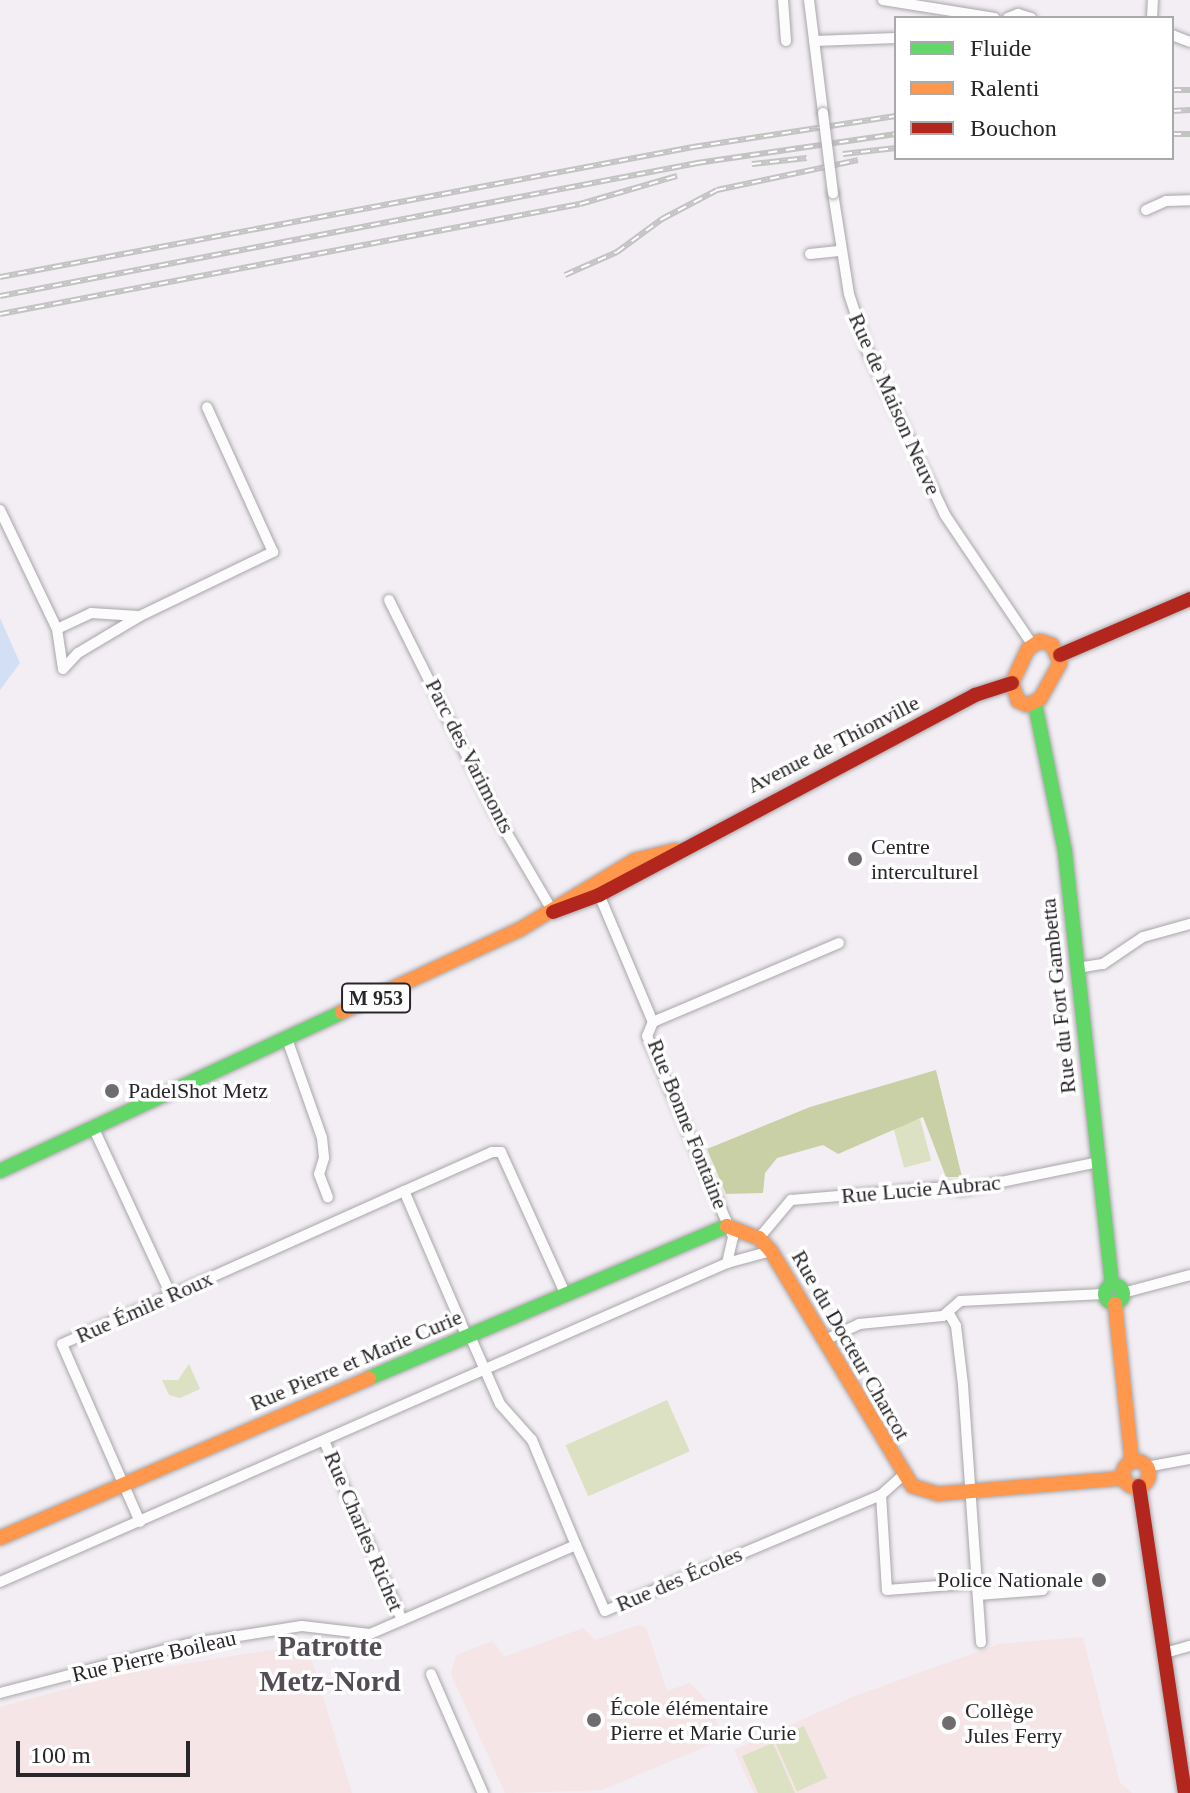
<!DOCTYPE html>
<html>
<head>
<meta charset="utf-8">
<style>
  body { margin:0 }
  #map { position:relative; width:1190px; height:1793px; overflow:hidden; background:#f2eef3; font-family:Georgia,serif }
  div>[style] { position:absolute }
  .education>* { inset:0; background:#f5e5e6 }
  .green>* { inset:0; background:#dce1c3; transform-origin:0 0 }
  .forest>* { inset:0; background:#c9d0a5 }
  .water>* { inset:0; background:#d2dff4 }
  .roads { filter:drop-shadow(0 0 2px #a9a6aa) drop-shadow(0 0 2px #a9a6aa) }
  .street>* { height:10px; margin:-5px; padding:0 5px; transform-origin:5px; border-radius:5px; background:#fdfcfd }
  .fast>* { height:14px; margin:-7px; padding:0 7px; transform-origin:7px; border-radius:7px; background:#63d668 }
  .fast>.ring { margin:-7px; padding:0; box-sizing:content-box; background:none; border:14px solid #63d668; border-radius:50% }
  .slow>* { height:14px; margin:-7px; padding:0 7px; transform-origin:7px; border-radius:7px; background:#ff974d }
  .slow>.ring { margin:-7px; padding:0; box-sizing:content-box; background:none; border:14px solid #ff974d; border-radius:50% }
  .jam>* { height:14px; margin:-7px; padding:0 7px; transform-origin:7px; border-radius:7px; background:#b3261e }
  .rail>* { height:6px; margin-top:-3px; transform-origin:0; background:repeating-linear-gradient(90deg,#fff 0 9px,#c3c3c3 0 18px); box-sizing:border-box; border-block:2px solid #c3c3c3 }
  .bridges { filter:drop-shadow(0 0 2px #a9a6aa) drop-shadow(0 0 2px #a9a6aa) }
  .street-bridge>* { height:10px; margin:-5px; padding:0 5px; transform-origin:5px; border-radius:5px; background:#fdfcfd }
  .dots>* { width:22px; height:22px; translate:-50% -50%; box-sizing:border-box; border:4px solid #fff; border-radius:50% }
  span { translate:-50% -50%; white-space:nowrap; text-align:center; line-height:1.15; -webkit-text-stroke:7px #fff; paint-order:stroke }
  .shield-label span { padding:2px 6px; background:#fff; border:2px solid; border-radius:6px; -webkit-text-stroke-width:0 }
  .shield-label { font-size:20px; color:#29262a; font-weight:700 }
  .street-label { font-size:22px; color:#29262a }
  .poi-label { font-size:22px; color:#29262a }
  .left { translate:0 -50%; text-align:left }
  .right { translate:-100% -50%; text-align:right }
  .district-label { font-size:30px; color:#534c55; font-weight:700 }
  .legend { position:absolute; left:894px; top:16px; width:280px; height:144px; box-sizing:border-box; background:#fff; border:2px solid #a9a8aa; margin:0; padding:10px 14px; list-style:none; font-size:24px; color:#29262a }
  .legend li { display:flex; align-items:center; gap:16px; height:40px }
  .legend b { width:40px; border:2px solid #a9a8aa }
  .scale { position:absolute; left:16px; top:1741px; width:174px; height:36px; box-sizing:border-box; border:4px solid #29262a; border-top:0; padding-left:10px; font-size:24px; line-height:28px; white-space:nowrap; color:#29262a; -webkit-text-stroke:6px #fff; paint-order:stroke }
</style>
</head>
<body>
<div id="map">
  <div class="education">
    <i style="clip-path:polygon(638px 1625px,646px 1628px,667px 1691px,690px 1683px,707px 1701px,724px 1739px,602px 1790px,505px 1793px,451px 1674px,456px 1655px,493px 1641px,504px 1657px,583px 1628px,595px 1640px)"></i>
    <i style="clip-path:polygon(1083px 1637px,1120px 1783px,1132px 1793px,754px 1793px,734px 1750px,855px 1696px,999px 1644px)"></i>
    <i style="clip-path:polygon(307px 1644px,352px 1793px,0 1793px,0 1707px,118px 1675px)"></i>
  </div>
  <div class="green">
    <i style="left:920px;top:1119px;width:43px;height:28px;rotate:75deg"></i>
    <i style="clip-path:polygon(189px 1364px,200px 1389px,180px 1398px,169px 1395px,162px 1380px,178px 1380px)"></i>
    <i style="left:667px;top:1400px;width:56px;height:111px;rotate:66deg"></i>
    <i style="left:804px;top:1726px;width:57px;height:33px;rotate:66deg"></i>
    <i style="clip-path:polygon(773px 1743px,795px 1793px,758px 1793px,742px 1756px)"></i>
  </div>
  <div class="forest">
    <i style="clip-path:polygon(936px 1070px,962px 1177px,946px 1177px,923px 1117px,838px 1154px,823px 1145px,777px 1158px,765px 1173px,763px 1193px,726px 1194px,707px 1149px,810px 1107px)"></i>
  </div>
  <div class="water">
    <i style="clip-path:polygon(0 618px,20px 663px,0 690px)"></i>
  </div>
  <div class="roads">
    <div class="street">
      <i style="left:783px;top:0;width:41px;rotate:85.8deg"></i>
      <i style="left:809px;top:0;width:114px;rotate:82.9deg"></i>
      <i style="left:883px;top:0;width:113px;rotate:9.1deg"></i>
      <i style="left:1008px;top:18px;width:11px;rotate:-22deg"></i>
      <i style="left:1018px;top:14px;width:14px;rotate:17deg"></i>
      <i style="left:1152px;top:18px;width:18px;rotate:-87deg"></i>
      <i style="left:1172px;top:35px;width:19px;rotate:21deg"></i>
      <i style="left:814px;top:41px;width:82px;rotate:-2.1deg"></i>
      <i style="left:833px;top:193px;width:102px;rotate:81deg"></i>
      <i style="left:849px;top:294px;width:61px;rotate:71.9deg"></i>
      <i style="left:868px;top:352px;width:180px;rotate:64.7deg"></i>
      <i style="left:945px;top:515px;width:156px;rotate:56deg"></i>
      <i style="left:1146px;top:210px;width:22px;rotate:-24deg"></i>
      <i style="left:1166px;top:201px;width:24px;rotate:-2deg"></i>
      <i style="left:810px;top:254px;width:31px;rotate:-6deg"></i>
      <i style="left:0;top:510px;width:132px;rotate:64.4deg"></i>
      <i style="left:57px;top:629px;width:40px;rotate:81.5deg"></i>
      <i style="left:389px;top:600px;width:236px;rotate:63.5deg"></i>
      <i style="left:494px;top:811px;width:117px;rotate:59.7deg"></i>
      <i style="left:57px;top:629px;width:38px;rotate:-25deg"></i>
      <i style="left:91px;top:613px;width:47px;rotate:3.7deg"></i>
      <i style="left:63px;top:669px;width:22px;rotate:-47deg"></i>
      <i style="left:78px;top:653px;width:72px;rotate:-30.8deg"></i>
      <i style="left:140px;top:616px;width:148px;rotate:-25.7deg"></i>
      <i style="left:273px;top:552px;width:159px;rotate:-114.5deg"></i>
      <i style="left:598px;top:892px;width:141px;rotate:67.1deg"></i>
      <i style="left:1077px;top:968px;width:26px;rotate:-9deg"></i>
      <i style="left:1103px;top:964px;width:48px;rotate:-34deg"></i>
      <i style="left:1143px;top:937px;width:49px;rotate:-15.5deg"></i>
      <i style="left:653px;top:1022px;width:15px;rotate:113deg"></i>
      <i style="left:647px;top:1036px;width:219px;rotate:66.8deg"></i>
      <i style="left:733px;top:1237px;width:27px;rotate:103deg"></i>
      <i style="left:653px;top:1022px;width:202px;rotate:-23deg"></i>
      <i style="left:287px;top:1039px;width:105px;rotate:70.5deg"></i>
      <i style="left:322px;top:1138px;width:20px;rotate:84deg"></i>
      <i style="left:324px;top:1158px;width:17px;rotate:107deg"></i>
      <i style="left:319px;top:1174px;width:25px;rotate:69deg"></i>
      <i style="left:93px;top:1127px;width:185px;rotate:65.1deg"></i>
      <i style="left:759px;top:1238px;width:50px;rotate:-49.9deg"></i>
      <i style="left:791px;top:1200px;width:156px;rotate:-4.8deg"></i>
      <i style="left:946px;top:1187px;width:16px;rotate:11deg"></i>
      <i style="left:962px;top:1190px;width:139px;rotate:-11.6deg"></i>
      <i style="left:1123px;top:1293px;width:69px;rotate:-15deg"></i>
      <i style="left:948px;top:1312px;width:16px;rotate:60deg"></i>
      <i style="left:956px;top:1326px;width:59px;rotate:83.2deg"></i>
      <i style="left:963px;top:1385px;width:258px;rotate:86deg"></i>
      <i style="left:470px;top:1336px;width:74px;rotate:66.2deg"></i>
      <i style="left:500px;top:1404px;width:48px;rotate:48.4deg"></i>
      <i style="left:532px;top:1440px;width:114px;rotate:67.3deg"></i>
      <i style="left:467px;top:1337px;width:159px;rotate:-113.3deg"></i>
      <i style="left:404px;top:1191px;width:96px;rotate:-23.9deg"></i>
      <i style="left:492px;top:1152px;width:9px"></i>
      <i style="left:501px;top:1152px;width:155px;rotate:65.6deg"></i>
      <i style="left:823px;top:1341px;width:40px;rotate:-25deg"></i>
      <i style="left:859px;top:1324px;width:84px;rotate:-5.4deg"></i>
      <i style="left:943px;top:1316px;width:23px;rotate:-41deg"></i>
      <i style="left:960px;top:1301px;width:144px;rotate:-2.8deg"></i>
      <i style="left:325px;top:1443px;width:193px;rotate:66.5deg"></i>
      <i style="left:1146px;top:1467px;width:45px;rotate:-10.3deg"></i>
      <i style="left:881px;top:1495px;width:95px;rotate:86.4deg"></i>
      <i style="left:887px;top:1590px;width:90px;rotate:-4.4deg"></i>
      <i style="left:140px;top:1522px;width:194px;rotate:-113.7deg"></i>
      <i style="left:62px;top:1344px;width:375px;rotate:-24.1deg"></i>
      <i style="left:0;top:1582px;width:794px;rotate:-23.69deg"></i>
      <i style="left:727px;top:1263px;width:46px;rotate:-15.3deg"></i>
      <i style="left:978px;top:1595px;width:65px;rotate:-4.4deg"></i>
      <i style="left:1165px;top:1653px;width:26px;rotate:-16deg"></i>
      <i style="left:431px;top:1674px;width:130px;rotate:66.4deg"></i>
      <i style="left:0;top:1693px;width:194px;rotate:-14.6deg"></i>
      <i style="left:188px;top:1644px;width:115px;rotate:-9deg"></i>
      <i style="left:302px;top:1626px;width:68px;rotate:6.7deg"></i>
      <i style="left:370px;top:1634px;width:224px;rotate:-23.4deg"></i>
      <i style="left:576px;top:1545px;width:72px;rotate:66.3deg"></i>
      <i style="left:605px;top:1611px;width:299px;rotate:-22.8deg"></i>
      <i style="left:881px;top:1495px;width:27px;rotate:-42deg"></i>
    </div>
    <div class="fast">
      <i style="left:1035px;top:704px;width:151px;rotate:78.5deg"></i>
      <i style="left:1065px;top:852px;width:436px;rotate:83.8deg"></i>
      <i style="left:0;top:1171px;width:377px;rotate:-24.9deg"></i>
      <i class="ring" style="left:1105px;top:1285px;width:4px;height:4px"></i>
      <i style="left:369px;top:1378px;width:389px;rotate:-23deg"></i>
    </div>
    <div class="slow">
      <i style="left:1040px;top:641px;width:13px;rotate:18deg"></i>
      <i style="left:1052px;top:645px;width:20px;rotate:66deg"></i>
      <i style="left:1060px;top:663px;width:41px;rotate:119.1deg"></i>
      <i style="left:1040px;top:699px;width:14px;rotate:155deg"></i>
      <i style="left:1027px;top:705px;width:10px;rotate:-156deg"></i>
      <i style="left:1018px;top:701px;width:19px;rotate:-108deg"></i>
      <i style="left:1012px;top:683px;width:38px;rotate:-65deg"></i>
      <i style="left:1028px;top:649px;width:14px;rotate:-34deg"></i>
      <i style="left:342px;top:1012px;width:195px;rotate:-24.9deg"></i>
      <i style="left:519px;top:930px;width:135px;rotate:-31.1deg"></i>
      <i style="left:635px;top:860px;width:42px;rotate:-13.7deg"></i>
      <i style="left:727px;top:1226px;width:34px;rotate:21deg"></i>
      <i style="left:759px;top:1238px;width:18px;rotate:47deg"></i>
      <i style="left:771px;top:1251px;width:274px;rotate:59deg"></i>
      <i style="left:912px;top:1486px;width:27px;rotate:17deg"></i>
      <i style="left:938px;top:1494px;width:187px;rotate:-4.9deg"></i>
      <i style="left:1115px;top:1304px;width:159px;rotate:83.9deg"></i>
      <i class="ring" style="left:1123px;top:1461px;width:12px;height:12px"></i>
      <i style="left:0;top:1538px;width:402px;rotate:-23.4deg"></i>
    </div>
    <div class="jam">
      <i style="left:1060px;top:655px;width:142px;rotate:-23.3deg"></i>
      <i style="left:553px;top:912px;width:49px;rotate:-20.3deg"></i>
      <i style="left:599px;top:895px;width:426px;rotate:-28deg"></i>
      <i style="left:975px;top:695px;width:39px;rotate:-18deg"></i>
      <i style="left:1139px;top:1486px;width:310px;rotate:81.5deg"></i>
    </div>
  </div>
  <div class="rail">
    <i style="left:1172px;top:90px;width:18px"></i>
    <i style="left:1172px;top:111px;width:18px;rotate:-3deg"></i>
    <i style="left:1172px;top:134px;width:18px"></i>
    <i style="left:843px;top:154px;width:53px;rotate:-6.5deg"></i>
    <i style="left:752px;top:164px;width:55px;rotate:-6.2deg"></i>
    <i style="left:565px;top:275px;width:57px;rotate:-23.9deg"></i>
    <i style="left:617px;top:252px;width:56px;rotate:-36.3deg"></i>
    <i style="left:662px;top:219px;width:62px;rotate:-27.8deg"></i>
    <i style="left:717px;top:190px;width:144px;rotate:-12deg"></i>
    <i style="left:0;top:277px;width:705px;rotate:-10.62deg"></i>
    <i style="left:693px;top:147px;width:205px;rotate:-8.7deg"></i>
    <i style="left:0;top:296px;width:710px;rotate:-10.8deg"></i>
    <i style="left:697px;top:163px;width:201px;rotate:-8.3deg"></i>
    <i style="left:0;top:314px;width:590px;rotate:-10.74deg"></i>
    <i style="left:580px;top:204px;width:101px;rotate:-16.1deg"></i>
  </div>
  <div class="bridges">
    <div class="street-bridge">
      <i style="left:823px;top:113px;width:81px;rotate:82.9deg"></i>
    </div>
  </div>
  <div class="dots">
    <i style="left:855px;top:859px;background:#6f6c70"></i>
    <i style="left:112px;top:1091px;background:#6f6c70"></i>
    <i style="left:1099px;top:1580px;background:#6f6c70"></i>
    <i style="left:594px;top:1720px;background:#6f6c70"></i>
    <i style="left:949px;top:1723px;background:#6f6c70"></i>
  </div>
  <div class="shield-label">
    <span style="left:376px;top:998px">M 953</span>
  </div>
  <div class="street-label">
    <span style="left:895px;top:404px;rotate:66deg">Rue de Maison Neuve</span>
    <span style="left:833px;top:744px;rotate:-27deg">Avenue de Thionville</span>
    <span style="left:470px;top:756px;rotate:63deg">Parc des Varimonts</span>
    <span style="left:1058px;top:996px;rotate:-96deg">Rue du Fort Gambetta</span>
    <span style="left:688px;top:1124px;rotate:68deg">Rue Bonne Fontaine</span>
    <span style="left:921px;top:1189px;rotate:-5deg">Rue Lucie Aubrac</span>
    <span style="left:144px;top:1307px;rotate:-24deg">Rue Émile Roux</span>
    <span style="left:851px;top:1345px;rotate:60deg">Rue du Docteur Charcot</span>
    <span style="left:356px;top:1360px;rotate:-23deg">Rue Pierre et Marie Curie</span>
    <span style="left:364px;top:1531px;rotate:67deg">Rue Charles Richet</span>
    <span style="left:679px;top:1579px;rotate:-23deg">Rue des Écoles</span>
    <span style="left:154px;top:1656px;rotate:-13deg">Rue Pierre Boileau</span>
  </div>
  <div class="poi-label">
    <span class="left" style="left:871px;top:859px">Centre<br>interculturel</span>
    <span class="left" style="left:128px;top:1091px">PadelShot Metz</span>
    <span class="right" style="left:1083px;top:1580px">Police Nationale</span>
    <span class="left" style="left:610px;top:1720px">École élémentaire<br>Pierre et Marie Curie</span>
    <span class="left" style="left:965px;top:1723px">Collège<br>Jules Ferry</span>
  </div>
  <div class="district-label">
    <span style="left:330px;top:1663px">Patrotte<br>Metz-Nord</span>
  </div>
  <ul class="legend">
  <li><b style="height:10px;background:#63d668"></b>Fluide</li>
  <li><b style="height:10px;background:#ff974d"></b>Ralenti</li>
  <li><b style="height:10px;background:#b3261e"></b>Bouchon</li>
  </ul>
  <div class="scale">100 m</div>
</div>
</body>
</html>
